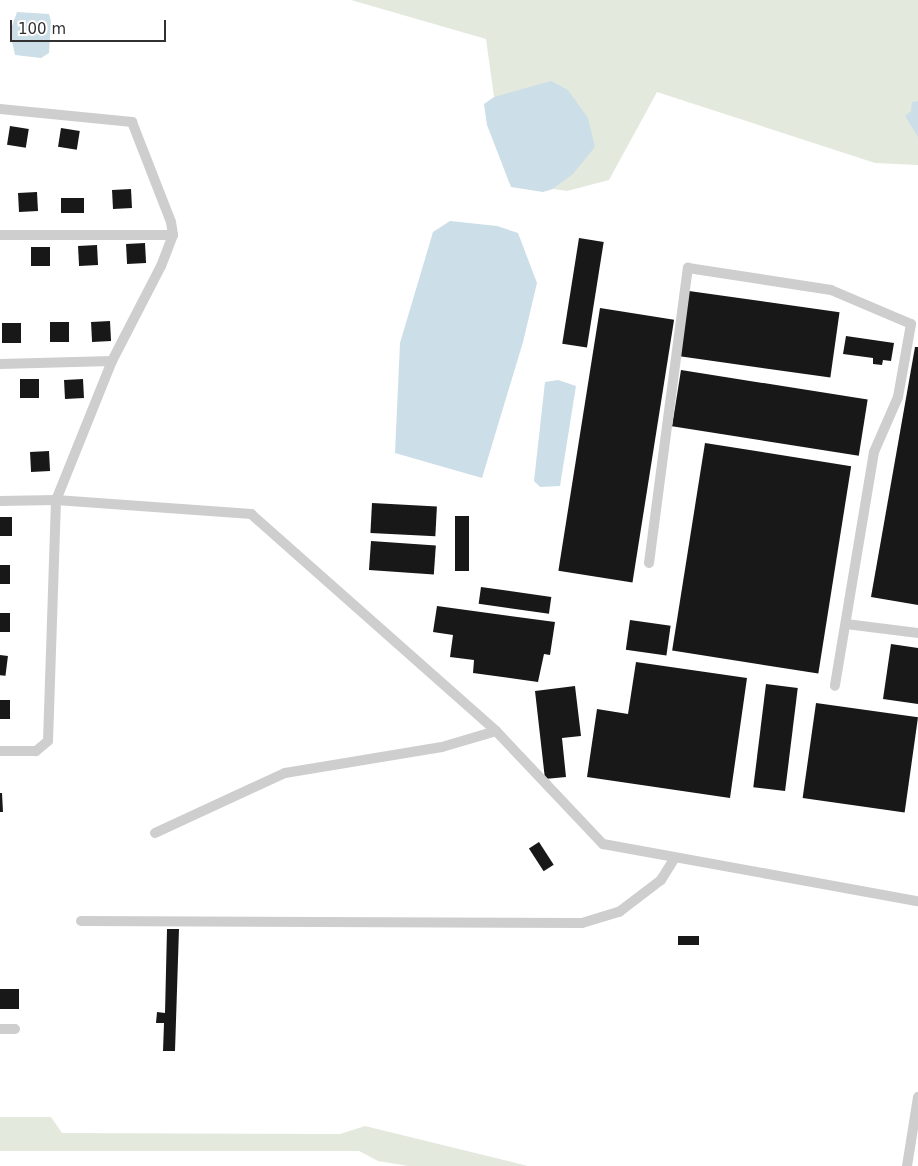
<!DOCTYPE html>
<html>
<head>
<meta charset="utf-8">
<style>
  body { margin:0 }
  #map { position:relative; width:918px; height:1166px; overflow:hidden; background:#fff; font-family:"DejaVu Sans",sans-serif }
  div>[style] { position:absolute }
  .green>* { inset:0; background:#e4e9de }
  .water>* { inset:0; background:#ccdee7 }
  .building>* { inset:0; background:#181818; transform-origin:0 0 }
  .minor>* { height:10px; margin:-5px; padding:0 5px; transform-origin:5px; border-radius:5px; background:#cecece }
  span { translate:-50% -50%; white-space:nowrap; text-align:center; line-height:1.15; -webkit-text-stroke:5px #fff; paint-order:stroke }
  .scale { position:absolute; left:10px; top:20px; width:156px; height:22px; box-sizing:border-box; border:2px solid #313131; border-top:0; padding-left:6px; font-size:15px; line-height:18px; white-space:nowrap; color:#313131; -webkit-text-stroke:4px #fff; paint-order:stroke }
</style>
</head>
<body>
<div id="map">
  <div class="green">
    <i style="clip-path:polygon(351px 0,918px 0,918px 165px,875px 163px,657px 92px,609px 180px,567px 191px,553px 189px,572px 175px,518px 92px,494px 97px,486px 39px)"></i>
    <i style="clip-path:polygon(0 1117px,51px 1117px,62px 1133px,340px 1134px,365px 1126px,528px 1166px,408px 1166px,378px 1161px,359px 1151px,0 1151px)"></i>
  </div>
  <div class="water">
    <i style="clip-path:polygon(17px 12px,49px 14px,51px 21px,49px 53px,41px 58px,15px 55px,10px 32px)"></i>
    <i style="clip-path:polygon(551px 81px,568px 90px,588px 118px,595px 147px,572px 175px,553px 189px,543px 192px,511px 187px,487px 125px,484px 104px,494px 97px)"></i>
    <i style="clip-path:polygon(918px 101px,918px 137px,905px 116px,911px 111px,912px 102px)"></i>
    <i style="clip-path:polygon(450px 221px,497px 226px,518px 233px,537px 283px,523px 342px,482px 478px,395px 453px,400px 343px,433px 232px)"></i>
    <i style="clip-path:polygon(558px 380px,576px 386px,560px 486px,540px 487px,534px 481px,545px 382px)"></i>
  </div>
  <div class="building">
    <i style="left:10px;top:126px;width:19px;height:19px;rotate:9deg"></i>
    <i style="left:61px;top:128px;width:19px;height:19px;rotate:9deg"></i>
    <i style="left:131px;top:189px;width:19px;height:19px;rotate:87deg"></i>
    <i style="left:37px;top:192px;width:19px;height:19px;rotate:87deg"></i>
    <i style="left:61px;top:198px;width:23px;height:15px"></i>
    <i style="left:579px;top:238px;width:25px;height:107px;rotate:9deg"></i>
    <i style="left:145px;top:243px;width:20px;height:19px;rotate:87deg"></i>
    <i style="left:97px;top:245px;width:20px;height:19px;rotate:87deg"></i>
    <i style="left:50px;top:247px;width:19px;height:19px;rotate:90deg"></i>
    <i style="left:689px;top:291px;width:152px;height:66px;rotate:8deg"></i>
    <i style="left:600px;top:308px;width:75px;height:266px;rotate:9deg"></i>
    <i style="left:110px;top:321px;width:20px;height:19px;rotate:87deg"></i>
    <i style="left:50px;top:322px;width:19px;height:20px"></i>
    <i style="left:2px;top:323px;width:19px;height:20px"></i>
    <i style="clip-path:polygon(846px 336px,894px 343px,891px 361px,883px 360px,882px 365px,873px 364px,873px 358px,843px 354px)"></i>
    <i style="clip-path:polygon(915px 347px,918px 347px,918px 605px,871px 597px)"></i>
    <i style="left:681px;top:370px;width:189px;height:57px;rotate:9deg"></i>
    <i style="left:39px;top:379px;width:19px;height:19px;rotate:90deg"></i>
    <i style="left:83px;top:379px;width:19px;height:19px;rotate:87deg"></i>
    <i style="left:705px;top:443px;width:148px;height:210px;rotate:9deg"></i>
    <i style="left:49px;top:451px;width:20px;height:19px;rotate:87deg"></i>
    <i style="left:372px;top:503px;width:65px;height:30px;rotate:3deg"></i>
    <i style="left:455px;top:516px;width:14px;height:55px"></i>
    <i style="left:0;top:517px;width:12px;height:19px"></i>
    <i style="left:371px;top:541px;width:65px;height:29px;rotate:4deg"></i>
    <i style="left:0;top:565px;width:10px;height:19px"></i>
    <i style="left:481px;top:587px;width:71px;height:17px;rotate:8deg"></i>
    <i style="clip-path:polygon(437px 606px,555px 622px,550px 655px,544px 654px,538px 682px,473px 673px,474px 660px,450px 657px,453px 635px,433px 632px)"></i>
    <i style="left:0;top:613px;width:10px;height:19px"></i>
    <i style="left:630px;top:620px;width:41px;height:30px;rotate:8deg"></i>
    <i style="clip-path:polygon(891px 644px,918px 648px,918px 704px,883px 699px)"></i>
    <i style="left:0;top:655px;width:8px;height:20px;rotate:7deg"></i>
    <i style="clip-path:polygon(636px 662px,747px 678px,730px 798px,587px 777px,597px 709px,628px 714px)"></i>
    <i style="left:766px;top:684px;width:32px;height:104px;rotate:7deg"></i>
    <i style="clip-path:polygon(575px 686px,581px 736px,562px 738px,566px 777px,545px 779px,535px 691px)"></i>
    <i style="left:0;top:700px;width:10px;height:19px"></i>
    <i style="left:816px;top:703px;width:103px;height:96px;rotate:8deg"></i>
    <i style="clip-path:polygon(0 793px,2px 793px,3px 812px,0 812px)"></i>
    <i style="left:539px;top:842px;width:27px;height:12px;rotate:57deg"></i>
    <i style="clip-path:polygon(167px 929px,179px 929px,175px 1051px,163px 1051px,164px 1023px,156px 1023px,157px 1012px,165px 1013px)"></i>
    <i style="left:678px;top:936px;width:21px;height:9px"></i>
    <i style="left:0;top:989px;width:19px;height:20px"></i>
  </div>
  <div class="minor">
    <i style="left:0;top:109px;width:133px;rotate:5.6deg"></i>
    <i style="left:132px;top:122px;width:107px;rotate:68.7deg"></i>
    <i style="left:171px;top:222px;width:13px;rotate:81deg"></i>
    <i style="left:173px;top:235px;width:33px;rotate:111deg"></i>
    <i style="left:161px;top:266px;width:107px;rotate:117.3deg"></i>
    <i style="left:112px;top:361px;width:150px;rotate:111.9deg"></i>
    <i style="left:56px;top:500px;width:241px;rotate:91.9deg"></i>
    <i style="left:48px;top:741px;width:16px;rotate:140deg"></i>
    <i style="left:36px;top:751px;width:36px;rotate:180deg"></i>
    <i style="left:0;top:235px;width:173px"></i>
    <i style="left:0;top:364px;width:112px;rotate:-1.5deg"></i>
    <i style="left:0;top:501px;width:56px;rotate:-1deg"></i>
    <i style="left:56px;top:500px;width:196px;rotate:4.1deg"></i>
    <i style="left:251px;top:514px;width:327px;rotate:41.5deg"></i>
    <i style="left:496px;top:731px;width:156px;rotate:46.6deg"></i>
    <i style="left:603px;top:844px;width:320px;rotate:10.3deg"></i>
    <i style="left:649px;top:563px;width:298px;rotate:-82.5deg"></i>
    <i style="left:688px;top:268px;width:145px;rotate:8.7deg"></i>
    <i style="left:831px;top:290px;width:87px;rotate:23deg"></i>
    <i style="left:911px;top:324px;width:74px;rotate:100.1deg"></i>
    <i style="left:898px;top:397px;width:60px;rotate:113.6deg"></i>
    <i style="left:874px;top:452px;width:237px;rotate:99.5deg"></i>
    <i style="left:846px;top:624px;width:73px;rotate:7.1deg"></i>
    <i style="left:155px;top:833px;width:143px;rotate:-24.8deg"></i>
    <i style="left:285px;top:773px;width:159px;rotate:-9.4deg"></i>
    <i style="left:442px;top:747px;width:56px;rotate:-16.5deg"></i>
    <i style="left:81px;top:921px;width:501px;rotate:0.23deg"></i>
    <i style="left:582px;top:923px;width:39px;rotate:-17deg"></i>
    <i style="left:619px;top:912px;width:53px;rotate:-37.3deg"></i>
    <i style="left:661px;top:880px;width:26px;rotate:-58deg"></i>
    <i style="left:0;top:1029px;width:15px"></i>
    <i style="left:907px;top:1166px;width:70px;rotate:-80.9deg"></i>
  </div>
  <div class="scale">100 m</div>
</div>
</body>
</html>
